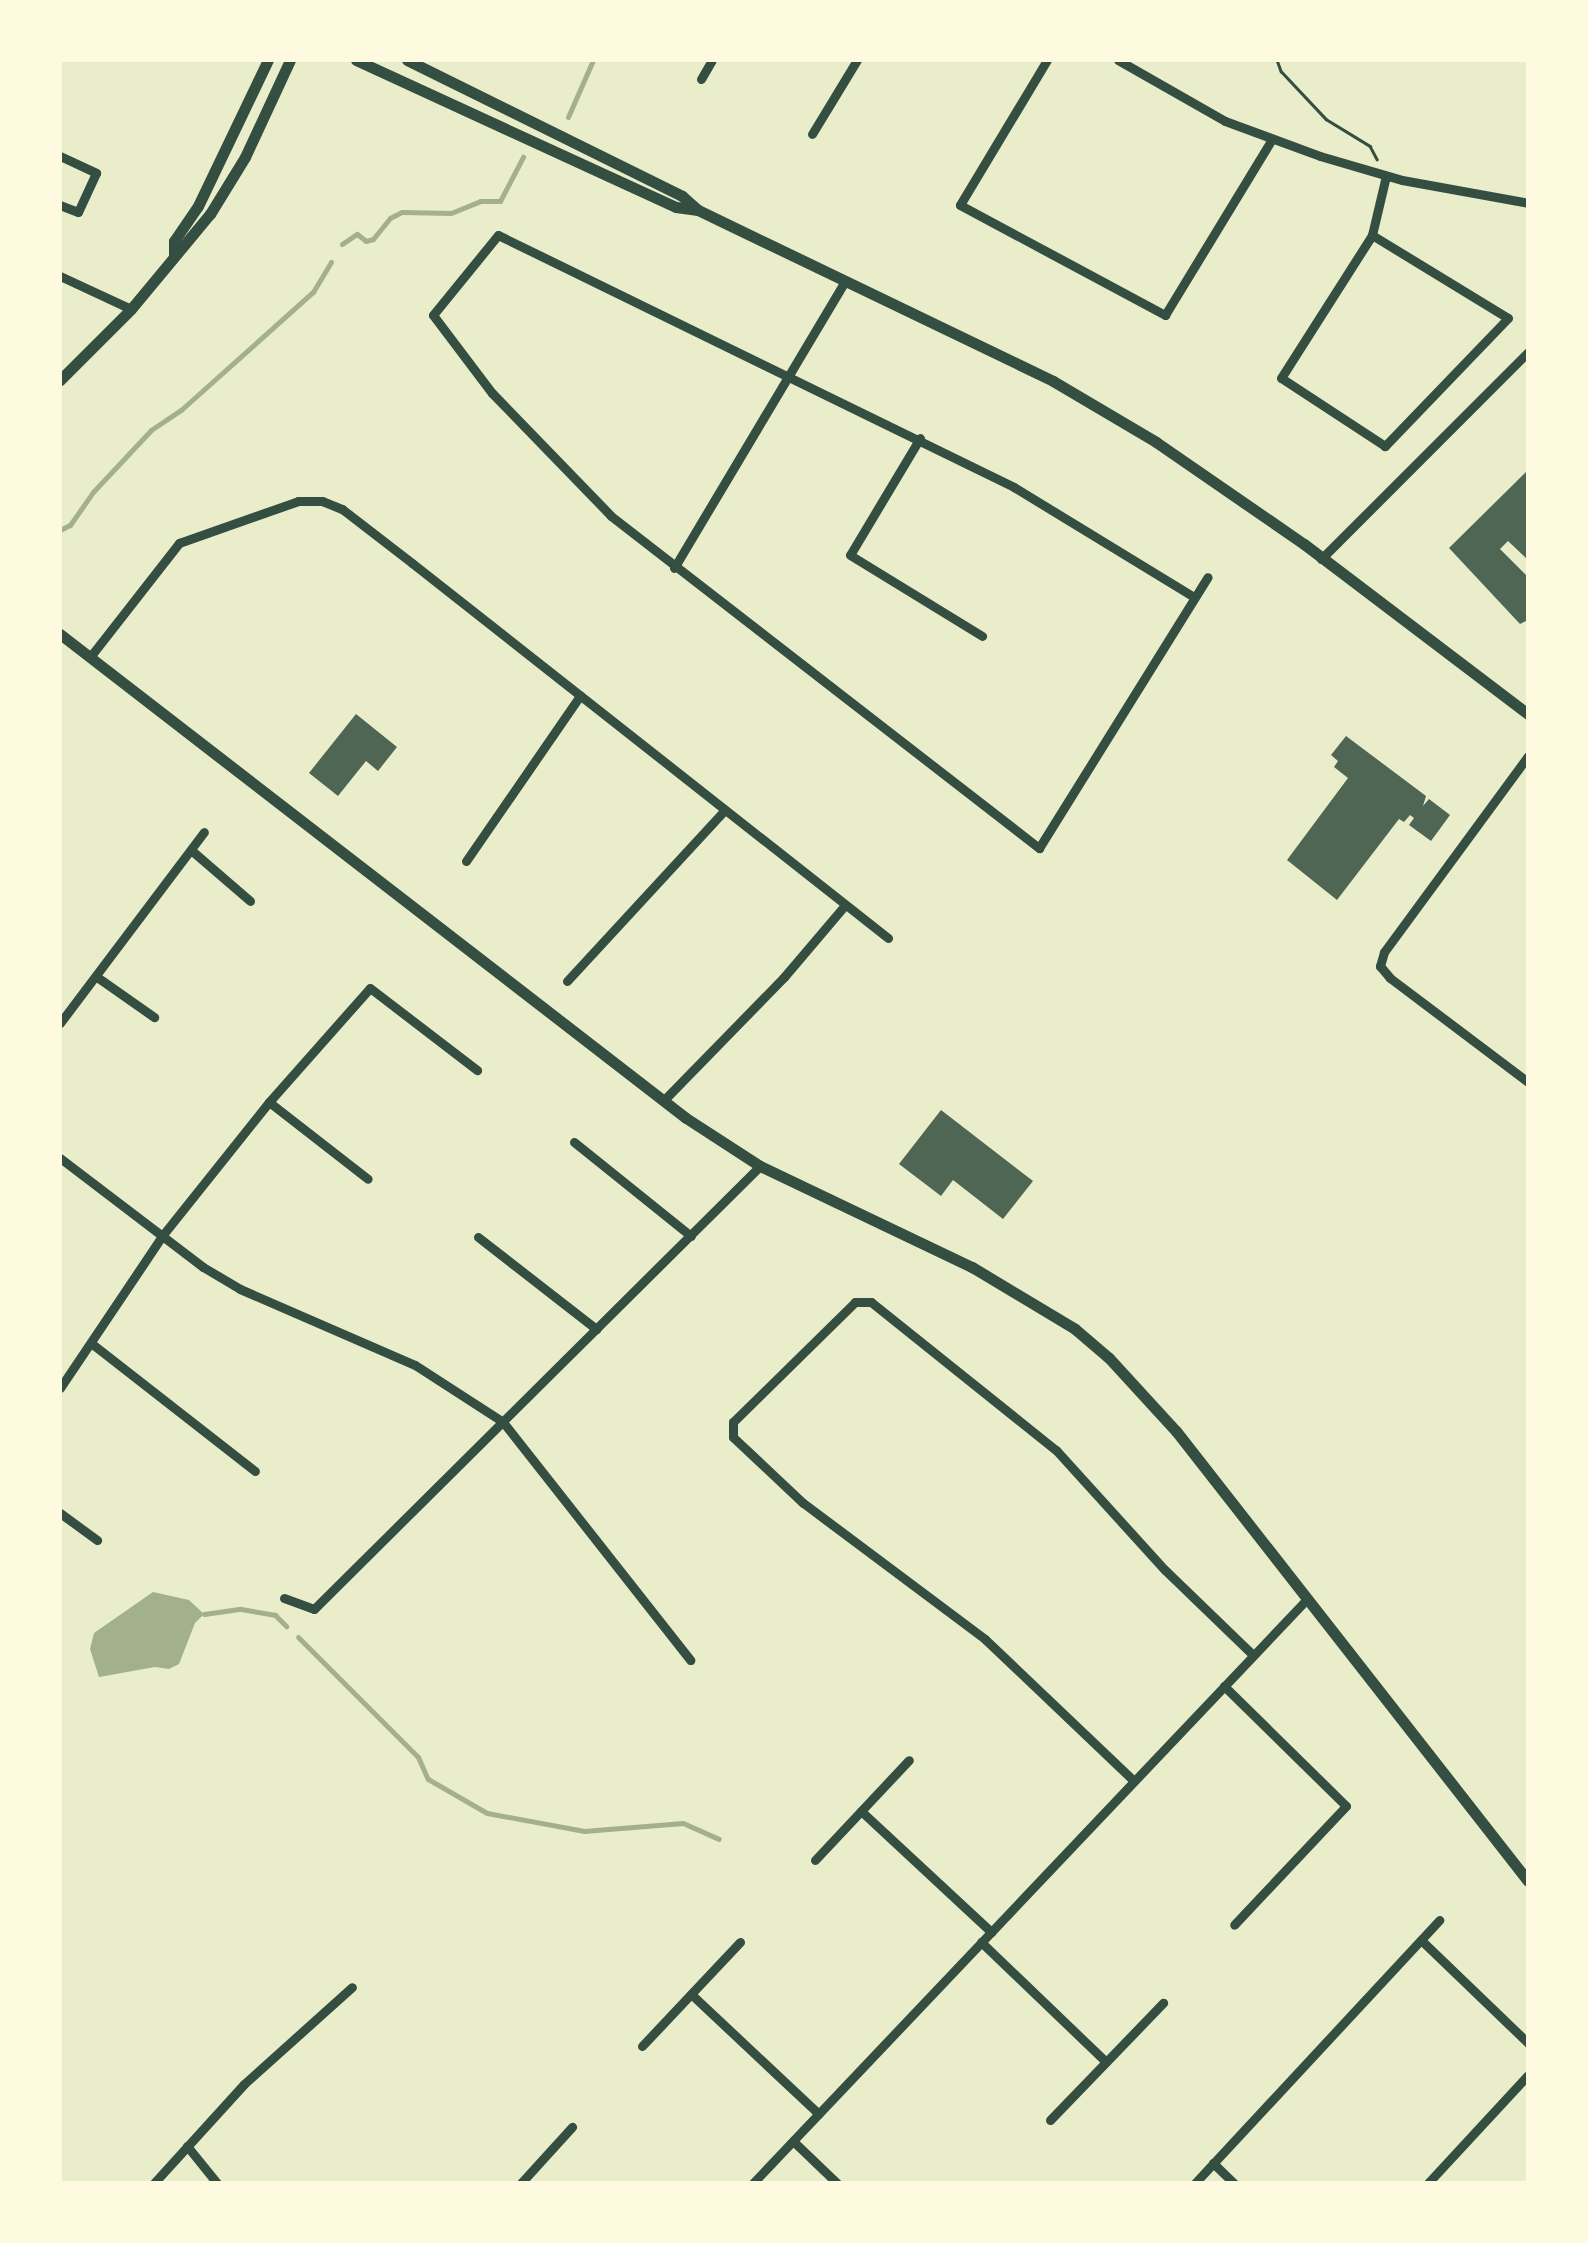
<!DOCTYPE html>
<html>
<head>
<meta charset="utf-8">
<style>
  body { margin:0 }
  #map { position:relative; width:1588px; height:2243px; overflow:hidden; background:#e9edc9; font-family:"Alegreya Sans",sans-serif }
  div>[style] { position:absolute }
  .water>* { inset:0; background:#a3b18a }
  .stream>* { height:5px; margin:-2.5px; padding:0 2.5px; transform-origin:2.5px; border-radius:2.5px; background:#a3b18a }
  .building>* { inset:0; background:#4f6655 }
  .path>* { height:2.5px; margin:-1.25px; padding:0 1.25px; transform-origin:1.25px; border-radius:1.25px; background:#344e41 }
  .minor>* { height:9px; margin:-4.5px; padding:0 4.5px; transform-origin:4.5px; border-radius:4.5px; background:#344e41 }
  .tertiary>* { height:11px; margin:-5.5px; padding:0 5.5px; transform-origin:5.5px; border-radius:5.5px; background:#344e41 }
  span { translate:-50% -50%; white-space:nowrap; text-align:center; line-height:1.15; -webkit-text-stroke:8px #fefae0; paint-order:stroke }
  .frame { position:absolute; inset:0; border:62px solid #fefae0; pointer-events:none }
</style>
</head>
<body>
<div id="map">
  <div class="water">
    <i style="clip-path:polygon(153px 1592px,189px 1600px,204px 1614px,195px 1623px,179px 1664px,169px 1669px,155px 1667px,99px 1677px,90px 1649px,94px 1633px)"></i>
  </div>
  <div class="stream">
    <i style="left:568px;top:117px;width:62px;rotate:-66.3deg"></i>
    <i style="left:342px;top:244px;width:18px;rotate:-34deg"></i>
    <i style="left:357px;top:234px;width:11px;rotate:38deg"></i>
    <i style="left:366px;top:241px;width:7px;rotate:-16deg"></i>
    <i style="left:373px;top:239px;width:27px;rotate:-51deg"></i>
    <i style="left:390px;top:218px;width:13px;rotate:-27deg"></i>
    <i style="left:402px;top:212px;width:49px;rotate:1.2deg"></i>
    <i style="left:451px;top:213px;width:31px;rotate:-22deg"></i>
    <i style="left:480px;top:201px;width:20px"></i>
    <i style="left:500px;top:201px;width:50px;rotate:-62.4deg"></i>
    <i style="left:60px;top:530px;width:11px;rotate:-27deg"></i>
    <i style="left:70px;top:525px;width:40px;rotate:-55.1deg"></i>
    <i style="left:93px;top:492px;width:85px;rotate:-46.9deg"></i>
    <i style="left:151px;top:430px;width:37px;rotate:-34deg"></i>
    <i style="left:182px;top:409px;width:176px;rotate:-41.8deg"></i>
    <i style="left:313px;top:292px;width:35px;rotate:-59deg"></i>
    <i style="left:204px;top:1614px;width:37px;rotate:-8deg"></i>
    <i style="left:241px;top:1609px;width:35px;rotate:10deg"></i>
    <i style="left:275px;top:1615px;width:16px;rotate:45deg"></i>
    <i style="left:298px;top:1637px;width:170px;rotate:45deg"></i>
    <i style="left:418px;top:1757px;width:24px;rotate:66deg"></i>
    <i style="left:428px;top:1779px;width:68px;rotate:30deg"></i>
    <i style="left:487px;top:1813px;width:99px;rotate:10.5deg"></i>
    <i style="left:584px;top:1831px;width:99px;rotate:-4.6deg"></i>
    <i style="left:683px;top:1823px;width:39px;rotate:24deg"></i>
  </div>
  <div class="building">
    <i style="clip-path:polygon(1528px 470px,1528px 560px,1508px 541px,1500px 549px,1528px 577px,1528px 620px,1520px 624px,1449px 548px)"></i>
    <i style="clip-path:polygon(356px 714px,397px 747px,378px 771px,366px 761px,338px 796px,309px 773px)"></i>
    <i style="clip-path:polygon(1346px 736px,1426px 796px,1423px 806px,1429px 799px,1450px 815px,1431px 841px,1409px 825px,1414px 818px,1410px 815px,1404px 822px,1399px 819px,1337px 900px,1287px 860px,1348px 778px,1334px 767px,1338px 761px,1331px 755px)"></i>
    <i style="clip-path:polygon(941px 1110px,1033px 1181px,1003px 1219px,953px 1180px,941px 1196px,899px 1164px)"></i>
  </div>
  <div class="path">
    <i style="left:1277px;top:60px;width:12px;rotate:70deg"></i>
    <i style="left:1281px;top:71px;width:66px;rotate:46.8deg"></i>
    <i style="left:1326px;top:119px;width:52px;rotate:31.5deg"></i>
    <i style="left:1370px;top:146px;width:15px;rotate:62deg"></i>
  </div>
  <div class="minor">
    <i style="left:1047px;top:60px;width:169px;rotate:121deg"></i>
    <i style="left:960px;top:205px;width:233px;rotate:28.2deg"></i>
    <i style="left:1165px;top:315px;width:206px;rotate:-58.7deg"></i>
    <i style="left:1118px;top:60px;width:123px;rotate:29.7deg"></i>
    <i style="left:1225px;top:121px;width:101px;rotate:20.2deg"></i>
    <i style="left:1320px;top:156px;width:85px;rotate:16.3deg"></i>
    <i style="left:1402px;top:180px;width:128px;rotate:10.3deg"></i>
    <i style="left:701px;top:79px;width:22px;rotate:-60deg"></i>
    <i style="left:812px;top:134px;width:87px;rotate:-58.7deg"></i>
    <i style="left:60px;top:156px;width:40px;rotate:25deg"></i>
    <i style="left:96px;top:173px;width:43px;rotate:114.8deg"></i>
    <i style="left:78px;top:212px;width:19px;rotate:-159deg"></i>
    <i style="left:1372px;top:235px;width:159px;rotate:31.4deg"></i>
    <i style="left:1508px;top:318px;width:178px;rotate:133.9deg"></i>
    <i style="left:1385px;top:446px;width:124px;rotate:-146.8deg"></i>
    <i style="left:1281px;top:378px;width:169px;rotate:-57.5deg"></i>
    <i style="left:1372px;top:235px;width:61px;rotate:-76.7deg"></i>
    <i style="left:60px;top:276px;width:78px;rotate:24.9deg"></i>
    <i style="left:920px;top:438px;width:136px;rotate:120.9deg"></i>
    <i style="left:850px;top:555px;width:155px;rotate:31.5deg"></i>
    <i style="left:1321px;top:559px;width:293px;rotate:-45deg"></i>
    <i style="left:674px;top:568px;width:334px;rotate:-59.2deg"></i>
    <i style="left:1194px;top:597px;width:211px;rotate:-148.6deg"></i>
    <i style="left:1014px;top:487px;width:574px;rotate:-153.97deg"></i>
    <i style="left:498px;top:235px;width:103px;rotate:129.1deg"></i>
    <i style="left:433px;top:315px;width:98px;rotate:52.9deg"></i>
    <i style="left:492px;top:393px;width:171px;rotate:45.9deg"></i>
    <i style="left:611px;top:516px;width:542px;rotate:37.8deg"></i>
    <i style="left:1039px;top:848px;width:319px;rotate:-58.1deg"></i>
    <i style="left:90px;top:657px;width:145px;rotate:-52deg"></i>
    <i style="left:179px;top:543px;width:126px;rotate:-19.4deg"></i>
    <i style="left:298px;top:501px;width:24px"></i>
    <i style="left:322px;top:501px;width:22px;rotate:22deg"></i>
    <i style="left:342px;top:509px;width:88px;rotate:37.6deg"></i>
    <i style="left:412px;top:563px;width:606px;rotate:38.23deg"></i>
    <i style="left:1528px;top:756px;width:243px;rotate:126.3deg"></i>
    <i style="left:1384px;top:952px;width:15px;rotate:106deg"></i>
    <i style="left:1380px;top:966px;width:16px;rotate:50deg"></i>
    <i style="left:1390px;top:978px;width:173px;rotate:37deg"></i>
    <i style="left:191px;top:850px;width:78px;rotate:40.8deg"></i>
    <i style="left:466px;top:861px;width:201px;rotate:-55.4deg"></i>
    <i style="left:97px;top:977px;width:70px;rotate:35.1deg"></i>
    <i style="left:567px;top:981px;width:233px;rotate:-47.3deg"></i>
    <i style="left:60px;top:1023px;width:239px;rotate:-53deg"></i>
    <i style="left:664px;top:1100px;width:172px;rotate:-45.7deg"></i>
    <i style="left:784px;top:977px;width:94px;rotate:-49.7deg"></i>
    <i style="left:269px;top:1102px;width:125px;rotate:37.9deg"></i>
    <i style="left:574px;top:1142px;width:150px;rotate:38.8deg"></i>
    <i style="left:60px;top:1158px;width:180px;rotate:37.3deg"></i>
    <i style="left:203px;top:1267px;width:43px;rotate:30.7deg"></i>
    <i style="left:240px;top:1289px;width:191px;rotate:23.5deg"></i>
    <i style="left:415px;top:1365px;width:105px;rotate:32.9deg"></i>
    <i style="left:503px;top:1422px;width:303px;rotate:51.8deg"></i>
    <i style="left:478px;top:1237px;width:150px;rotate:37.9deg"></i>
    <i style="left:91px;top:1343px;width:208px;rotate:38deg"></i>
    <i style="left:60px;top:1388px;width:183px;rotate:-56.1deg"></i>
    <i style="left:162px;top:1236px;width:171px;rotate:-51.4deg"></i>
    <i style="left:269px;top:1102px;width:152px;rotate:-48.5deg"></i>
    <i style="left:370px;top:988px;width:135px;rotate:37.5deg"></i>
    <i style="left:60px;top:1513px;width:46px;rotate:36.1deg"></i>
    <i style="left:284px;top:1598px;width:32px;rotate:20deg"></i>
    <i style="left:314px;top:1609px;width:629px;rotate:-44.81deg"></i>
    <i style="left:1224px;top:1686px;width:171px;rotate:44.5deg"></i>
    <i style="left:1346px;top:1806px;width:163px;rotate:133.3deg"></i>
    <i style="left:1134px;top:1781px;width:206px;rotate:-136.4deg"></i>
    <i style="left:985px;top:1639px;width:227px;rotate:-143.2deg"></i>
    <i style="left:803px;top:1503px;width:96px;rotate:-136.7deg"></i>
    <i style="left:733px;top:1437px;width:15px;rotate:-90deg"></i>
    <i style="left:733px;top:1422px;width:171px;rotate:-44.5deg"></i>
    <i style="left:855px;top:1302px;width:16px"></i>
    <i style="left:871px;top:1302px;width:237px;rotate:38.7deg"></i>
    <i style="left:1056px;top:1450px;width:162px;rotate:47.8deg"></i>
    <i style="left:1165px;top:1570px;width:122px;rotate:44deg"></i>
    <i style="left:861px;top:1811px;width:178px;rotate:42.9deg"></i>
    <i style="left:815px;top:1860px;width:137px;rotate:-46.8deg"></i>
    <i style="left:1421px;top:1940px;width:149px;rotate:43.9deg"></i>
    <i style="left:981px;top:1942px;width:173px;rotate:43.8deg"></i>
    <i style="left:691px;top:1994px;width:175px;rotate:43.2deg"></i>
    <i style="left:642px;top:2046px;width:143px;rotate:-46.7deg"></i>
    <i style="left:1050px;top:2120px;width:163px;rotate:-46deg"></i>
    <i style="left:793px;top:2141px;width:61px;rotate:43.7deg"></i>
    <i style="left:187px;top:2146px;width:48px;rotate:51deg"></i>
    <i style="left:1213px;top:2163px;width:29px;rotate:44deg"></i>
    <i style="left:154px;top:2183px;width:134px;rotate:-47.7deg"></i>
    <i style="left:244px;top:2084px;width:145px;rotate:-41.9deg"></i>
    <i style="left:521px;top:2183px;width:76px;rotate:-47.7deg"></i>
    <i style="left:753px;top:2183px;width:805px;rotate:-46.51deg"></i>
    <i style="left:1195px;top:2183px;width:359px;rotate:-47.1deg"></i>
    <i style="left:1428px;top:2183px;width:147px;rotate:-47.2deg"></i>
  </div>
  <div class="tertiary">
    <i style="left:356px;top:60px;width:352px;rotate:24.7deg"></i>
    <i style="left:676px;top:207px;width:22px;rotate:8deg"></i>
    <i style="left:407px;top:60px;width:307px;rotate:26.3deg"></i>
    <i style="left:682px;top:196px;width:21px;rotate:41deg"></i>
    <i style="left:698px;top:210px;width:394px;rotate:25.7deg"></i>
    <i style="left:1053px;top:381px;width:120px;rotate:30.6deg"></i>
    <i style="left:1156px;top:442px;width:180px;rotate:34.6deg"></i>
    <i style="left:1304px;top:544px;width:281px;rotate:37.2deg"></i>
    <i style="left:174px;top:254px;width:13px;rotate:-90deg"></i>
    <i style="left:174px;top:241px;width:42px;rotate:-55.6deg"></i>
    <i style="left:198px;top:206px;width:162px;rotate:-64.4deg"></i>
    <i style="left:60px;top:380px;width:100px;rotate:-45deg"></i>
    <i style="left:131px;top:309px;width:124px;rotate:-50.3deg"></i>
    <i style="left:210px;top:214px;width:67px;rotate:-58.4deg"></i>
    <i style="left:245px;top:157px;width:107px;rotate:-65.1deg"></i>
    <i style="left:60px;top:634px;width:791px;rotate:37.71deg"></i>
    <i style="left:686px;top:1118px;width:88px;rotate:33deg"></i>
    <i style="left:760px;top:1166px;width:235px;rotate:25.5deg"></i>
    <i style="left:972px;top:1267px;width:120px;rotate:31deg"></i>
    <i style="left:1075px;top:1329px;width:45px;rotate:40.5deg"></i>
    <i style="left:1109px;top:1358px;width:99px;rotate:47.5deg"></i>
    <i style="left:1176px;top:1431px;width:571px;rotate:51.97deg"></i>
  </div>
  <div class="frame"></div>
</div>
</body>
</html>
